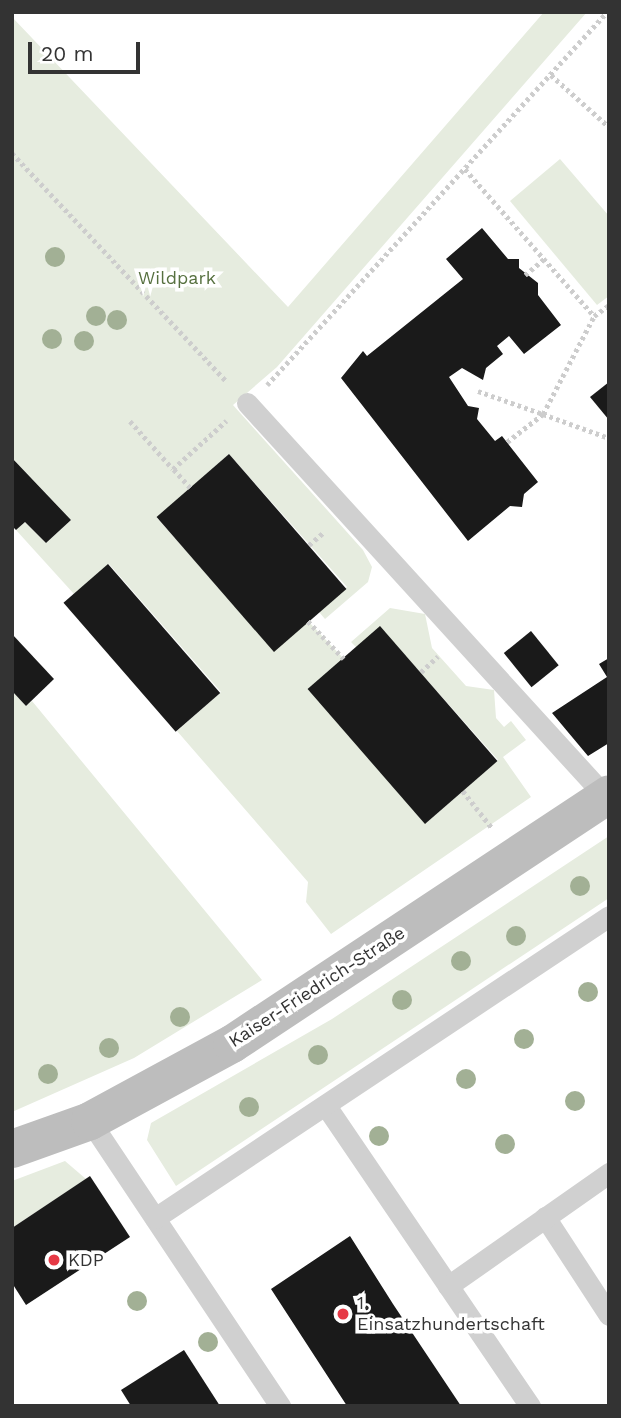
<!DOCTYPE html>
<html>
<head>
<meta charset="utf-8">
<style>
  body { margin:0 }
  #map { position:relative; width:621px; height:1418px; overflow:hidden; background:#fff; font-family:"Work Sans",sans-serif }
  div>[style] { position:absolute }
  .green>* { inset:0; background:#e6ecdf }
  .building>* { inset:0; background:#1a1a1a; transform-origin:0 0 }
  .path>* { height:4.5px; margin-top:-2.25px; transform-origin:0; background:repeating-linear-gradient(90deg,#cdcdcd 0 3.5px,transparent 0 7px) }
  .lane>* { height:21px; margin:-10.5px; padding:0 10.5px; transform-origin:10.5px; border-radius:10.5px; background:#d0d0d0 }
  .secondary>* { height:38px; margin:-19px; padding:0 19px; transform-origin:19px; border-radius:19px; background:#bdbdbd }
  .trees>* { width:20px; height:20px; margin:-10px; border-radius:50%; background:#a2b095 }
  .dots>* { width:19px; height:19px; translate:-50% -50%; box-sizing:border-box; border:4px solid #fff; border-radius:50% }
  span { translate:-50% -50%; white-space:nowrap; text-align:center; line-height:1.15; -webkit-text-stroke:7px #fff; paint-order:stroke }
  .park-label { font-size:18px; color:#56703f }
  .street-label { font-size:18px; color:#333 }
  .poi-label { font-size:18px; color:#333 }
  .left { translate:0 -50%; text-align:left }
  .frame { position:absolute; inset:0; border:14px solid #333; pointer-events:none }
  .scale { position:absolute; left:28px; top:42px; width:112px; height:32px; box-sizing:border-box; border:4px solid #333; border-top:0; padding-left:9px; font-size:21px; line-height:24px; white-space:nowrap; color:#333; -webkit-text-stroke:5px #fff; paint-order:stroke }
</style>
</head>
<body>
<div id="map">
  <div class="green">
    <i style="clip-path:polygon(544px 12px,587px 12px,277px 367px,233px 405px,363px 550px,372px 567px,368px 582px,325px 619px,319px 612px,347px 587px,229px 454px,157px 518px,274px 650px,308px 621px,344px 659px,426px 823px,498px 760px,380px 627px,357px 648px,351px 642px,390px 608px,425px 614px,432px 648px,466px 686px,494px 690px,496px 718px,504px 727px,511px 721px,526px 740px,503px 757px,531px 797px,331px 934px,306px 902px,308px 882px,177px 731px,221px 692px,109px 564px,74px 594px,16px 530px,25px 522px,46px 543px,71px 520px,12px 458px,12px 17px,288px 307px)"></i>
    <i style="clip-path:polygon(560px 159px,609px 216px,609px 296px,597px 305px,510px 201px)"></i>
    <i style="clip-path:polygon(12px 691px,26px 706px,32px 701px,262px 980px,134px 1058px,12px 1112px)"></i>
    <i style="clip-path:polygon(609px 836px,609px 898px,176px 1186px,147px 1140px,151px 1123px,332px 1019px)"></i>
    <i style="clip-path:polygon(65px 1161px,86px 1179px,12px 1228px,12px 1181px)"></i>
  </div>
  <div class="building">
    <i style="clip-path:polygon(482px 228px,508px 259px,519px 259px,519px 268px,538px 283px,538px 295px,561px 325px,524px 354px,509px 336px,497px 346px,503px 354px,486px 368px,483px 380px,462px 368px,449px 377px,468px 406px,479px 408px,477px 419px,495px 441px,502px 436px,538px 482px,524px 494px,522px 507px,510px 506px,468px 541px,341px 378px,363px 351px,367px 356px,463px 279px,446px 259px)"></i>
    <i style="clip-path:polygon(609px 382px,609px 420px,590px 397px)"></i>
    <i style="left:229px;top:454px;width:179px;height:96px;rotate:49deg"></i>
    <i style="clip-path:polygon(12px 458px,71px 520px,46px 543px,25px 522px,16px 530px,12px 526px)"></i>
    <i style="left:108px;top:564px;width:171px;height:59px;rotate:49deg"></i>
    <i style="left:380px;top:626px;width:179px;height:96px;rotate:49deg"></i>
    <i style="left:531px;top:631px;width:44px;height:35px;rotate:51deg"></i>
    <i style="clip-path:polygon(12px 634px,54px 679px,26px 706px,12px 691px)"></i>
    <i style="clip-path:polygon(609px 658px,609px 743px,588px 756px,552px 713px,607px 677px,599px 664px)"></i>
    <i style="clip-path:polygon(90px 1176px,130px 1237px,26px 1305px,12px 1283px,12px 1228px)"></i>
    <i style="clip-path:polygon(350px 1236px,393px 1304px,461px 1406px,347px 1406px,271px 1289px)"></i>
    <i style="clip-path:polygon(184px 1350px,220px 1406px,131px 1406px,121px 1390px)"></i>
  </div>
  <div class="path">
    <i style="left:551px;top:75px;width:75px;rotate:41.8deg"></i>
    <i style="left:12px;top:153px;width:314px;rotate:46.8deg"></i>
    <i style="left:465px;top:169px;width:196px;rotate:48.7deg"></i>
    <i style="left:525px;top:275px;width:26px;rotate:-40deg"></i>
    <i style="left:267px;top:385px;width:505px;rotate:-47.65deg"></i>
    <i style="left:478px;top:391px;width:69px;rotate:19.5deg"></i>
    <i style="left:543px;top:414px;width:110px;rotate:-62.5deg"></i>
    <i style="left:594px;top:316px;width:19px;rotate:-36deg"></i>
    <i style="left:130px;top:421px;width:64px;rotate:48.1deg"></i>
    <i style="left:507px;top:442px;width:46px;rotate:-37.9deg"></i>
    <i style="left:543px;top:414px;width:70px;rotate:20deg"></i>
    <i style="left:190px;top:488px;width:25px;rotate:-132deg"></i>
    <i style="left:173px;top:469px;width:72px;rotate:-42.2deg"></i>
    <i style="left:309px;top:545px;width:20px;rotate:-41deg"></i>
    <i style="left:308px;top:621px;width:52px;rotate:46.5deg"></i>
    <i style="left:421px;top:672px;width:23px;rotate:-43deg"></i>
    <i style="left:463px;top:791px;width:47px;rotate:51.9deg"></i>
  </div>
  <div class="lane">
    <i style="left:247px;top:403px;width:532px;rotate:47.67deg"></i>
    <i style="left:326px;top:1106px;width:363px;rotate:55.8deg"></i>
    <i style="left:90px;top:1121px;width:343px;rotate:56.3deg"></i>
    <i style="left:545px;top:1217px;width:117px;rotate:56.9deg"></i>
    <i style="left:155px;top:1218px;width:545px;rotate:-33.63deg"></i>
    <i style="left:448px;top:1286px;width:197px;rotate:-35.1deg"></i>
  </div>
  <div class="secondary">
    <i style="left:12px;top:1149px;width:83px;rotate:-19.7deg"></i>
    <i style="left:90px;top:1121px;width:162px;rotate:-28.5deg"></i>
    <i style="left:232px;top:1044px;width:452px;rotate:-33.5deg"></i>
  </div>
  <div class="trees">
    <i style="left:55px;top:257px"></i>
    <i style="left:96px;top:316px"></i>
    <i style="left:117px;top:320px"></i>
    <i style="left:52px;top:339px"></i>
    <i style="left:84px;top:341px"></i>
    <i style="left:580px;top:886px"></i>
    <i style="left:516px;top:936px"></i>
    <i style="left:461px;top:961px"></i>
    <i style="left:588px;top:992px"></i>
    <i style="left:402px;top:1000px"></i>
    <i style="left:180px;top:1017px"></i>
    <i style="left:524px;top:1039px"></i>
    <i style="left:109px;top:1048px"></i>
    <i style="left:318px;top:1055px"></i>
    <i style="left:48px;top:1074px"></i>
    <i style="left:466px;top:1079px"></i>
    <i style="left:575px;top:1101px"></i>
    <i style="left:249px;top:1107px"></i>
    <i style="left:379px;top:1136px"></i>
    <i style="left:505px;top:1144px"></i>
    <i style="left:137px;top:1301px"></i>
    <i style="left:208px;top:1342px"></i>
  </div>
  <div class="dots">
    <i style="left:54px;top:1260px;background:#e63946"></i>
    <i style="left:343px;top:1314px;background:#e63946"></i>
  </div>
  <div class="park-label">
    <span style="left:177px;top:278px">Wildpark</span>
  </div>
  <div class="street-label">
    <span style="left:317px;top:987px;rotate:-33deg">Kaiser-Friedrich-Straße</span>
  </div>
  <div class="poi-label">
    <span class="left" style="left:68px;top:1260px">KDP</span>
    <span class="left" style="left:357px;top:1314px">1.<br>Einsatzhundertschaft</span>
  </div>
  <div class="frame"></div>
  <div class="scale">20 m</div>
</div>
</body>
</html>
